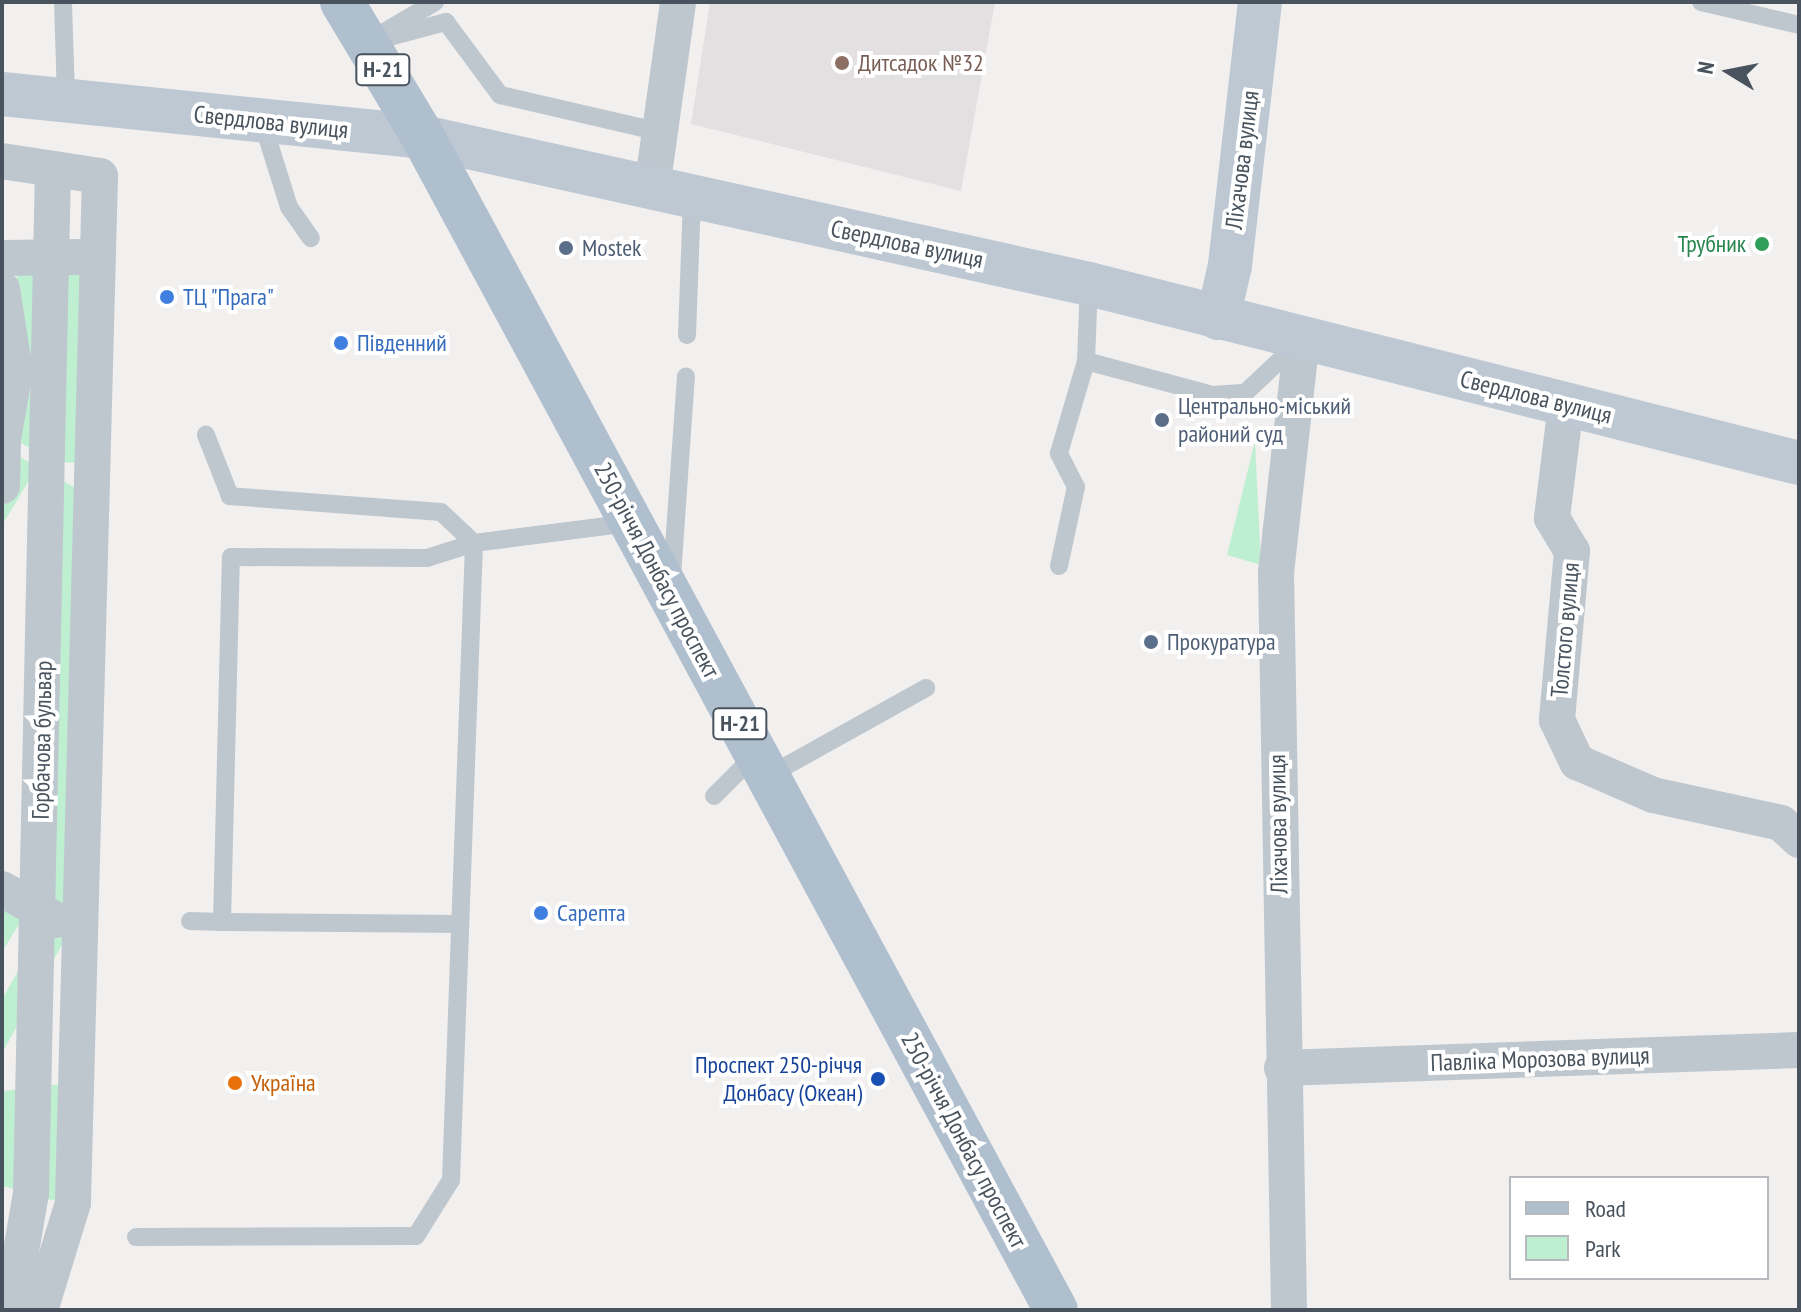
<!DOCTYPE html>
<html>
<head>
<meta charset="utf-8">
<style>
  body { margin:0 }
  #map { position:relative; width:1801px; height:1312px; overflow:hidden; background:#f2efef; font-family:"PT Sans Narrow",sans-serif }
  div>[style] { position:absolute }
  .education>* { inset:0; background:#e3e0e2 }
  .green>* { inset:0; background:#bfefd1; transform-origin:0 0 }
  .lane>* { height:18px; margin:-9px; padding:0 9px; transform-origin:9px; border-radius:9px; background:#bec7ce }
  .street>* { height:36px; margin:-18px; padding:0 18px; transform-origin:18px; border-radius:18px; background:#bec7ce }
  .secondary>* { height:44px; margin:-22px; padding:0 22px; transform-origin:22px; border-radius:22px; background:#bdc8d3 }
  .primary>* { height:44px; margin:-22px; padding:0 22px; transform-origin:22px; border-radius:22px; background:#b0bfce }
  .dots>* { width:22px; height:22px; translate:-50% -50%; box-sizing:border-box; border:4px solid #fff; border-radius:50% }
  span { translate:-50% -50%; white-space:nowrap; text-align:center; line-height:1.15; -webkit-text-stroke:8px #fff; paint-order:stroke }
  .shield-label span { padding:2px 6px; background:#fff; border:2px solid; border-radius:6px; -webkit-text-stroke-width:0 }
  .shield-label { font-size:22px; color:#48535d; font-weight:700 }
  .education-label { font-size:24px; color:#785e54 }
  .left { translate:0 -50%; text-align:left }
  .street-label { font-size:24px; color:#48535d }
  .leisure-label { font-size:24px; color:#27864d }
  .right { translate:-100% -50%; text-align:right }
  .service-label { font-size:24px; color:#4e5e75 }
  .shop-label { font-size:24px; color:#366cbe }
  .transit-label { font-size:24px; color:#164399 }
  .food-label { font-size:24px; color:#c56008 }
  .frame { position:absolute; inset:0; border:4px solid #48535d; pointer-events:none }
  .legend { position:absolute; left:1509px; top:1176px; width:260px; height:104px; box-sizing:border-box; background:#fff; border:2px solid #b6babe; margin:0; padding:10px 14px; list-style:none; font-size:24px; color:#48535d }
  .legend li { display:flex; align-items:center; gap:16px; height:40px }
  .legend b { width:40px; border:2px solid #b6babe }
  .north { position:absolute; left:1689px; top:32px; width:80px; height:80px; -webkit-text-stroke:6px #fff; paint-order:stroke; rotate:280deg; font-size:22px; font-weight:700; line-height:32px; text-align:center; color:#48535d }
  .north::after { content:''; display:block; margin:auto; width:28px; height:36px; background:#48535d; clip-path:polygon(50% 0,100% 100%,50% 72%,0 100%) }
</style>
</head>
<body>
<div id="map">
  <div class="education">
    <i style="clip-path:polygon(710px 2px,995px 2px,961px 191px,691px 124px)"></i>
  </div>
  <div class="green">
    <i style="clip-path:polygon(17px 267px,41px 268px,39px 358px,23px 363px,15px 329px)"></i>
    <i style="left:59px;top:269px;width:25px;height:193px;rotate:2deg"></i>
    <i style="clip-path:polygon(38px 390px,37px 452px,13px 439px,23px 396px)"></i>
    <i style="clip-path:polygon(1255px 441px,1261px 565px,1227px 555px)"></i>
    <i style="left:14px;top:453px;width:27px;height:433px;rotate:31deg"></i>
    <i style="clip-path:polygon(54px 476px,79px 490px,68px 920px,46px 907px)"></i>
    <i style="left:6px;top:898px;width:25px;height:178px;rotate:32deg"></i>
    <i style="left:45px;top:922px;width:26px;height:149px;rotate:29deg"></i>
    <i style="left:64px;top:1085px;width:115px;height:22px;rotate:91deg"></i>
    <i style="clip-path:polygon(24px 1089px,22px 1191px,2px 1186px,2px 1091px)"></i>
  </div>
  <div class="lane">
    <i style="left:63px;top:2px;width:98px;rotate:88.2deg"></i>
    <i style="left:1701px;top:2px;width:101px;rotate:13.2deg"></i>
    <i style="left:386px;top:31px;width:57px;rotate:-30.6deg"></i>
    <i style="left:367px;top:43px;width:82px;rotate:-14.9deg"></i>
    <i style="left:446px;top:22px;width:91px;rotate:53.5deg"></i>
    <i style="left:500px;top:95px;width:164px;rotate:13deg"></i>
    <i style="left:262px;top:121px;width:90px;rotate:72.6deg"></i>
    <i style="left:289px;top:207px;width:38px;rotate:55deg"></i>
    <i style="left:687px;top:335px;width:138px;rotate:-87.9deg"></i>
    <i style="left:1086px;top:361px;width:131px;rotate:15deg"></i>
    <i style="left:1213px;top:395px;width:32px;rotate:-4deg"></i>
    <i style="left:1245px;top:393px;width:73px;rotate:-43.3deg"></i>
    <i style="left:1059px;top:566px;width:81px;rotate:-77.9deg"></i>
    <i style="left:1076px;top:487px;width:38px;rotate:-117deg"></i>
    <i style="left:1059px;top:453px;width:96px;rotate:-73.6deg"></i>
    <i style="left:1086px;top:361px;width:77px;rotate:-87.8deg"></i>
    <i style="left:672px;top:576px;width:200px;rotate:-86deg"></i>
    <i style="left:768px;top:776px;width:181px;rotate:-29.1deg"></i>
    <i style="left:714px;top:796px;width:59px;rotate:-45deg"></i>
    <i style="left:190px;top:921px;width:32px;rotate:2deg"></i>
    <i style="left:222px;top:922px;width:365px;rotate:-88.6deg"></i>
    <i style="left:231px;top:557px;width:196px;rotate:0.3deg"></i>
    <i style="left:427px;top:558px;width:49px;rotate:-17.7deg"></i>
    <i style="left:474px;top:543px;width:158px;rotate:-7.3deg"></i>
    <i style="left:222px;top:922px;width:238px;rotate:0.5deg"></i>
    <i style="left:136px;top:1237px;width:280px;rotate:-0.2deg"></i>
    <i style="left:416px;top:1236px;width:66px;rotate:-58deg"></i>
    <i style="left:451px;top:1180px;width:637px;rotate:-87.93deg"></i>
    <i style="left:474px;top:543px;width:45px;rotate:-136.8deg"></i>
    <i style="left:441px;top:512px;width:212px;rotate:-175.7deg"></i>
    <i style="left:230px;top:496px;width:66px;rotate:-111.5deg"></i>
  </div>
  <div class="street">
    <i style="left:2px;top:161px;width:99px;rotate:8.7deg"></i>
    <i style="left:100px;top:176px;width:1027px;rotate:91.51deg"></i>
    <i style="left:73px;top:1203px;width:112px;rotate:107.1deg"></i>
    <i style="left:652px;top:188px;width:188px;rotate:-82deg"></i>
    <i style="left:2px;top:258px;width:75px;rotate:-0.8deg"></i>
    <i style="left:2px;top:289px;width:83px;rotate:81deg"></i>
    <i style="left:15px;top:371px;width:69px;rotate:100deg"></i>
    <i style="left:3px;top:439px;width:47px;rotate:91.2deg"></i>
    <i style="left:1566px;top:405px;width:114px;rotate:97.1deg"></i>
    <i style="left:1552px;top:518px;width:39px;rotate:59deg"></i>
    <i style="left:1572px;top:551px;width:170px;rotate:95.1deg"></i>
    <i style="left:1557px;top:720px;width:47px;rotate:64.5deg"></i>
    <i style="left:1577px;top:762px;width:83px;rotate:23.5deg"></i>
    <i style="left:1653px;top:795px;width:131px;rotate:12.3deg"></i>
    <i style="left:1781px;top:823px;width:25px;rotate:43deg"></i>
    <i style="left:2px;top:889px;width:62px;rotate:29.9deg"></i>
    <i style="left:1282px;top:1068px;width:517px;rotate:-1.99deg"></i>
    <i style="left:11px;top:1310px;width:119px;rotate:-80.3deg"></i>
    <i style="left:31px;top:1193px;width:1024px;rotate:-88.77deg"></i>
    <i style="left:1289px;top:1310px;width:737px;rotate:-91.01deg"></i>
    <i style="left:1276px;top:573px;width:235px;rotate:-83.7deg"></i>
  </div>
  <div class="secondary">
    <i style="left:2px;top:94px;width:423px;rotate:5.8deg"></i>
    <i style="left:423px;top:137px;width:682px;rotate:12.45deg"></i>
    <i style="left:1089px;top:284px;width:732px;rotate:14.15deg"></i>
    <i style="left:1218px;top:318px;width:54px;rotate:-77.2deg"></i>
    <i style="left:1230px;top:265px;width:265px;rotate:-83.5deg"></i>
  </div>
  <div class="primary">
    <i style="left:342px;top:2px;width:157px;rotate:59deg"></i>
    <i style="left:423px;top:137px;width:1333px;rotate:61.65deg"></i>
  </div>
  <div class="dots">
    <i style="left:842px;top:63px;background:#8d6e63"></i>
    <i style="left:1762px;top:244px;background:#2e9e5b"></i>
    <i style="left:566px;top:248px;background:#5c6f8a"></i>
    <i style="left:167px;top:297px;background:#3f7fe0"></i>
    <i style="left:341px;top:343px;background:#3f7fe0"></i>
    <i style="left:1162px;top:420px;background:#5c6f8a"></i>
    <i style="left:1151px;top:642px;background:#5c6f8a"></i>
    <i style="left:541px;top:913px;background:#3f7fe0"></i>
    <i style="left:878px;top:1079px;background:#1a4fb4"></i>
    <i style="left:235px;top:1083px;background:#e8710a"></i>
  </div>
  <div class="shield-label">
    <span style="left:383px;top:70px">Н-21</span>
    <span style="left:740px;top:724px">Н-21</span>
  </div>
  <div class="education-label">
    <span class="left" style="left:858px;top:63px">Дитсадок №32</span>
  </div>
  <div class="street-label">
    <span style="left:271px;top:122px;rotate:6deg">Свердлова вулиця</span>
    <span style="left:1242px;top:160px;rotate:-83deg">Ліхачова вулиця</span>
    <span style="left:907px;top:244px;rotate:12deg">Свердлова вулиця</span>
    <span style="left:1536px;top:397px;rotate:14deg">Свердлова вулиця</span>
    <span style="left:657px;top:570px;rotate:62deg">250-річчя Донбасу проспект</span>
    <span style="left:1565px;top:630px;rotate:-85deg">Толстого вулиця</span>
    <span style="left:42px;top:740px;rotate:-89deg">Горбачова бульвар</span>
    <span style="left:1278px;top:824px;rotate:-91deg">Ліхачова вулиця</span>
    <span style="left:1540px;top:1059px;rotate:-2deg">Павліка Морозова вулиця</span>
    <span style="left:964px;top:1140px;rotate:62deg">250-річчя Донбасу проспект</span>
  </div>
  <div class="leisure-label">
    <span class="right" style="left:1746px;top:244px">Трубник</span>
  </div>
  <div class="service-label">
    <span class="left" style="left:582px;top:248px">Mostek</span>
    <span class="left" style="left:1178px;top:420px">Центрально-міський<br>районий суд</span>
    <span class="left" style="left:1167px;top:642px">Прокуратура</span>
  </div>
  <div class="shop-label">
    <span class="left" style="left:183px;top:297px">ТЦ "Прага"</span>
    <span class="left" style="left:357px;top:343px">Південний</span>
    <span class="left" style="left:557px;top:913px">Сарепта</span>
  </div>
  <div class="transit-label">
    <span class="right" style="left:862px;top:1079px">Проспект 250-річчя<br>Донбасу (Океан)</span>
  </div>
  <div class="food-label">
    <span class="left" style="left:251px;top:1083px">Україна</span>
  </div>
  <div class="frame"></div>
  <ul class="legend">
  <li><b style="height:10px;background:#b0bfce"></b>Road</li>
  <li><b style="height:22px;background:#bfefd1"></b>Park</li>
  </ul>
  <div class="north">N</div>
</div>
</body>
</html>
